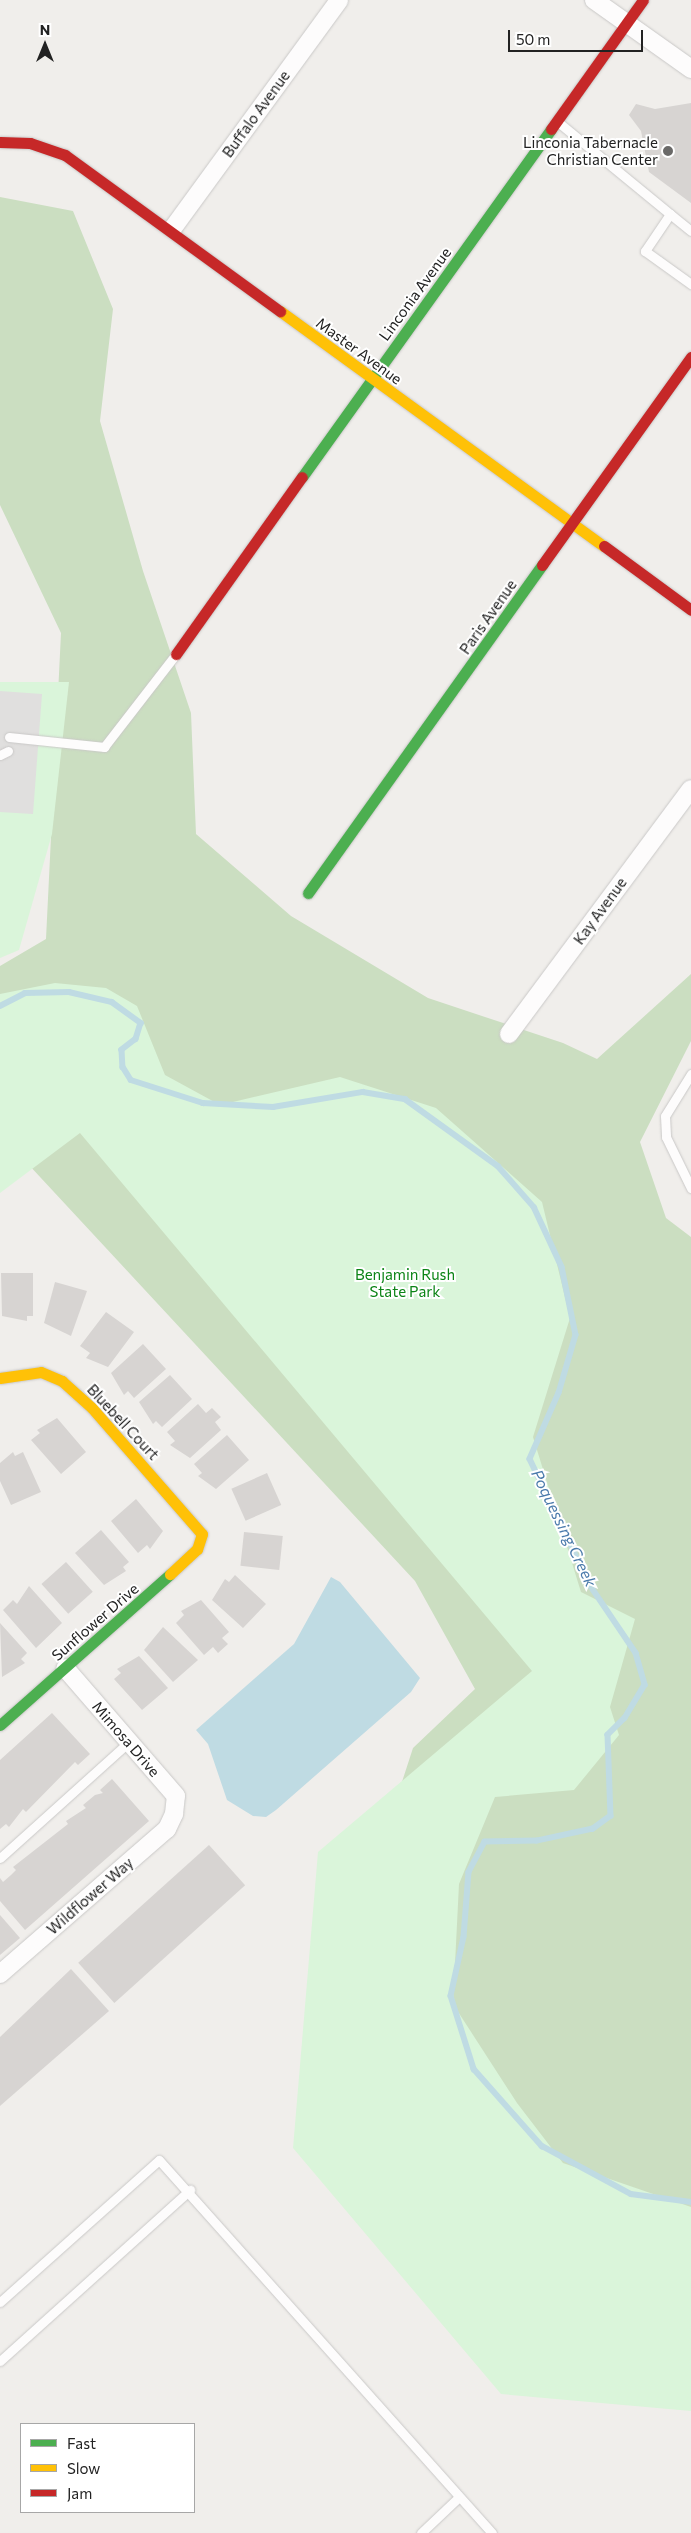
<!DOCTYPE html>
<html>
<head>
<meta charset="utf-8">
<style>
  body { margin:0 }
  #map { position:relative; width:691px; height:2533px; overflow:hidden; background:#f0eeeb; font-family:Commissioner,sans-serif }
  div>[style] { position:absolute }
  .forest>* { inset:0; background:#cbdec1 }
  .park>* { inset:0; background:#daf5da }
  .parking>* { inset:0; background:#e0dfde }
  .water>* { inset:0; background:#bfdbe3 }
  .stream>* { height:5.5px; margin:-2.75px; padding:0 2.75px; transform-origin:2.75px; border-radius:2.75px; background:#bfdbe3 }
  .building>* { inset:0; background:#d7d4d2; transform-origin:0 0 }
  .roads { filter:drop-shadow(0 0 1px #c9c8c7) drop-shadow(0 0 1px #c9c8c7) }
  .lane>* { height:9px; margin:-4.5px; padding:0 4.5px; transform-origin:4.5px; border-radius:4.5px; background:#fdfcfc }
  .street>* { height:18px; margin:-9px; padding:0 9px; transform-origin:9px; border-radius:9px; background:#fdfcfc }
  .fast>* { height:11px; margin:-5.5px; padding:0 5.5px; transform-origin:5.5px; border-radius:5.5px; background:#4caf50 }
  .slow>* { height:11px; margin:-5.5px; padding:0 5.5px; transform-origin:5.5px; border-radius:5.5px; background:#ffc107 }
  .jam>* { height:11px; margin:-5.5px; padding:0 5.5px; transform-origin:5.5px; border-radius:5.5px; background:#c62828 }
  .dots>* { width:14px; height:14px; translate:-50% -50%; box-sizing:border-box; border:2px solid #fff; border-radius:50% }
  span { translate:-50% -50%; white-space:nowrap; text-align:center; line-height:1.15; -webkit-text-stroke:4px #fff; paint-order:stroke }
  .street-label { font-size:15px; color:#222 }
  .poi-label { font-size:15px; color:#222 }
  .right { translate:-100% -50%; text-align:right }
  .park-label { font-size:15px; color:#0c8416 }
  .water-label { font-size:16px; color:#4a7aab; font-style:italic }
  .legend { position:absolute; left:20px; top:2423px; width:175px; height:90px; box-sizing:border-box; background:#fff; border:1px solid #a7a7a7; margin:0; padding:6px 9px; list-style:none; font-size:15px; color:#222 }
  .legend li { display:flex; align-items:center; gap:10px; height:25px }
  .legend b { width:25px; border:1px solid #a7a7a7 }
  .north { position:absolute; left:20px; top:20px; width:50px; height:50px; -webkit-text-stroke:4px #fff; paint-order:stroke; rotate:0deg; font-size:14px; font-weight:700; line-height:20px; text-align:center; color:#222 }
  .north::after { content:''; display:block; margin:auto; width:18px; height:22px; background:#222; clip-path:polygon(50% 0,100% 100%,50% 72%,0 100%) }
  .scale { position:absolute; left:508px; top:30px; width:135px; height:22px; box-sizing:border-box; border:2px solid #222; border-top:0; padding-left:6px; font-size:15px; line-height:18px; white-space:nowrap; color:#222; -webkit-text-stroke:4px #fff; paint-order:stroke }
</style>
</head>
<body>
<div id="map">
  <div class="forest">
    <i style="clip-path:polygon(0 197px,73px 211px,113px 309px,100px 421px,143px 571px,191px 713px,196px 834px,291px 916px,428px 998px,563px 1043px,597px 1059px,691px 974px,691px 1041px,640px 1142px,666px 1218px,691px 1237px,691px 2314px,627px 2300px,371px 1877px,413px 1748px,475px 1689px,415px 1581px,15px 1150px,0 1161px,0 966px,46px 939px,61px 633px,0 505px)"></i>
  </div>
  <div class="park">
    <i style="clip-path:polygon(0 682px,69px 682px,52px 834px,19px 950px,0 958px)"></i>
    <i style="clip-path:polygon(55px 983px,106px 988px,137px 1006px,165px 1075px,220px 1105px,340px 1077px,436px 1108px,542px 1202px,570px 1318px,533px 1437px,581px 1592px,635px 1619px,610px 1707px,619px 1735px,574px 1790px,495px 1797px,459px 1884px,453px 2004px,517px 2103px,563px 2163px,691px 2207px,691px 2411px,501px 2394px,293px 2148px,318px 1852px,532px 1671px,80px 1133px,0 1193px,0 994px)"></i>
  </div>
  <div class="parking">
    <i style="clip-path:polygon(0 691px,42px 694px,33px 814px,0 812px)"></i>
  </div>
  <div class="water">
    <i style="clip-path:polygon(331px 1577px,340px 1582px,420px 1678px,411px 1692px,276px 1810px,266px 1817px,253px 1816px,227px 1800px,208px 1744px,196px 1730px,294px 1644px)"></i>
  </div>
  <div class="stream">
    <i style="left:0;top:1006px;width:28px;rotate:-27deg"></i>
    <i style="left:25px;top:993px;width:44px;rotate:-1.3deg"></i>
    <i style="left:69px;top:992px;width:44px;rotate:13.1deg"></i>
    <i style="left:112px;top:1002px;width:36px;rotate:36deg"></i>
    <i style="left:141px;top:1023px;width:17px;rotate:107deg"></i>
    <i style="left:136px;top:1039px;width:18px;rotate:142deg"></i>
    <i style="left:122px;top:1050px;width:17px;rotate:87deg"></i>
    <i style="left:123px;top:1067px;width:15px;rotate:58deg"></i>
    <i style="left:131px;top:1080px;width:76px;rotate:17.7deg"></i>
    <i style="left:203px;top:1103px;width:70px;rotate:3.3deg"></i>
    <i style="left:273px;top:1107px;width:91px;rotate:-9.5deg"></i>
    <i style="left:363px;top:1092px;width:43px;rotate:9.5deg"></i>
    <i style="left:405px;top:1099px;width:115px;rotate:35.8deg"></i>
    <i style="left:498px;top:1166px;width:55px;rotate:48.7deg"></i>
    <i style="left:534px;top:1207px;width:66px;rotate:65deg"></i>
    <i style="left:562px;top:1267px;width:69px;rotate:78.4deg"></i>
    <i style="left:576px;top:1335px;width:60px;rotate:106.3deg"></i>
    <i style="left:559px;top:1393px;width:72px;rotate:113.7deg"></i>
    <i style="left:530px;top:1459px;width:140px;rotate:64.5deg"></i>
    <i style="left:590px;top:1585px;width:82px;rotate:55.9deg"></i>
    <i style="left:636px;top:1653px;width:33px;rotate:74deg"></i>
    <i style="left:645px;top:1685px;width:39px;rotate:121deg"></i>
    <i style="left:625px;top:1718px;width:24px;rotate:135deg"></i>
    <i style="left:608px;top:1735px;width:81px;rotate:87.9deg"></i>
    <i style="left:611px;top:1816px;width:22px;rotate:144deg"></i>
    <i style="left:593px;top:1829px;width:57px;rotate:167.9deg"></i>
    <i style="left:537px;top:1841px;width:52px;rotate:178.9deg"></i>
    <i style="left:485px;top:1842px;width:34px;rotate:118deg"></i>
    <i style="left:469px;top:1872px;width:65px;rotate:94.4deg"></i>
    <i style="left:464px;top:1937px;width:60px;rotate:102.4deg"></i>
    <i style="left:451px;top:1996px;width:77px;rotate:72.5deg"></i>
    <i style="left:474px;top:2069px;width:103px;rotate:48.6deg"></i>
    <i style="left:542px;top:2146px;width:101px;rotate:28.3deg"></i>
    <i style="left:631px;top:2194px;width:61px;rotate:7.6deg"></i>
  </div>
  <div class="building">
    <i style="clip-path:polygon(691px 103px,691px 203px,649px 172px,641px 131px,629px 115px,636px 104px,655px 109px)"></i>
    <i style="clip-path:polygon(1px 1273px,33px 1273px,33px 1316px,27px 1316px,27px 1321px,2px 1316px)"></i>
    <i style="clip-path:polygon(55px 1282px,87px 1291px,71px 1336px,44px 1323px)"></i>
    <i style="clip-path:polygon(106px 1312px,134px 1332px,108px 1367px,86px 1358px,90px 1353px,80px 1346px)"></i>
    <i style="clip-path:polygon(143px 1344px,166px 1369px,134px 1398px,128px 1391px,124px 1395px,111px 1373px)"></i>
    <i style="clip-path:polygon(170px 1375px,192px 1399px,162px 1427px,156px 1421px,153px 1424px,139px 1402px)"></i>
    <i style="clip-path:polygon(198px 1404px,206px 1413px,212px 1408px,221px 1417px,215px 1422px,221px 1430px,190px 1458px,170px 1445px,175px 1441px,167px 1432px)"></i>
    <i style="clip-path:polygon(57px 1418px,86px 1452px,61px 1474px,31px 1440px,40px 1433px,37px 1430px)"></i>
    <i style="clip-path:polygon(227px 1435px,249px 1460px,216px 1489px,198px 1476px,202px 1473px,194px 1464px)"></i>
    <i style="clip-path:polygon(13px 1452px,15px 1456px,23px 1452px,41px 1492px,11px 1505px,0 1481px,0 1463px)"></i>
    <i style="left:267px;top:1473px;width:35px;height:39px;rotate:66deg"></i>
    <i style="clip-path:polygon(136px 1499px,163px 1531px,150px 1549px,147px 1545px,138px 1553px,111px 1521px)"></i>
    <i style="clip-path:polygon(101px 1530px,129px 1562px,123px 1567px,126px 1571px,104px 1585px,75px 1553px)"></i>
    <i style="left:244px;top:1532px;width:39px;height:34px;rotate:6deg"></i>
    <i style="left:66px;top:1562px;width:40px;height:33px;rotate:48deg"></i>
    <i style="clip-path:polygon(235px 1575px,266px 1604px,243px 1628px,212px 1600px,225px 1579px,229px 1582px)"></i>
    <i style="clip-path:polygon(29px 1586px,62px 1623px,36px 1648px,3px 1610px,13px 1600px,17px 1604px)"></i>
    <i style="clip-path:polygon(201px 1600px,229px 1632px,222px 1638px,228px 1644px,218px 1653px,213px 1647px,204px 1655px,176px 1623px,184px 1615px,181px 1611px)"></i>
    <i style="clip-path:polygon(0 1623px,27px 1653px,21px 1659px,25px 1663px,2px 1677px)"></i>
    <i style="clip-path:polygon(163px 1627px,198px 1660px,173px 1682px,144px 1650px)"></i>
    <i style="clip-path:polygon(139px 1656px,168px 1688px,142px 1710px,114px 1679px,121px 1673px,117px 1669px)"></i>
    <i style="clip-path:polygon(52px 1713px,90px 1754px,78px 1765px,75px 1762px,26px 1812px,23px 1809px,9px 1827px,6px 1824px,0 1829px,0 1760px)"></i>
    <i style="clip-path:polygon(112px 1779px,149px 1821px,25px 1930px,0 1901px,0 1878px,3px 1882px,11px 1875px,16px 1870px,13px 1867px,68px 1824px,66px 1821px,86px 1808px,83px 1805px,95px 1795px,103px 1793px,100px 1790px)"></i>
    <i style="left:209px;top:1845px;width:54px;height:176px;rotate:48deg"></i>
    <i style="clip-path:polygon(0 1915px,20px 1938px,0 1955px)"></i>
    <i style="clip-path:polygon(71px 1969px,109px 2011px,0 2106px,0 2037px)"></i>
  </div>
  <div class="roads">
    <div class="lane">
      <i style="left:558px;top:122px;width:145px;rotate:39.4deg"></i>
      <i style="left:691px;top:231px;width:27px;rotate:-141deg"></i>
      <i style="left:670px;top:214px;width:45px;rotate:124deg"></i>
      <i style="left:645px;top:251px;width:57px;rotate:35.7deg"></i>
      <i style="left:9px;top:737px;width:96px;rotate:6deg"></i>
      <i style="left:104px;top:747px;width:118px;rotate:-52.3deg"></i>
      <i style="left:0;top:755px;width:9px;rotate:-27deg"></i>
      <i style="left:691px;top:1074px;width:49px;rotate:121.8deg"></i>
      <i style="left:665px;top:1116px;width:21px;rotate:87deg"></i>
      <i style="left:666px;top:1137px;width:57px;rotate:63.9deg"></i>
      <i style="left:0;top:1858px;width:173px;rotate:-42deg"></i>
      <i style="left:0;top:2302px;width:213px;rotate:-41.8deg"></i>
      <i style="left:159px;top:2160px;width:500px;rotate:48.24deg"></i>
      <i style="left:0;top:2361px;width:256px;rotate:-42deg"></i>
      <i style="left:421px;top:2533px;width:52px;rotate:-43.5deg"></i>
    </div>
    <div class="street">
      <i style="left:594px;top:0;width:119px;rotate:35.4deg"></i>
      <i style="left:173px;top:228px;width:282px;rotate:-53.9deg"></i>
      <i style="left:509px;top:1034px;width:305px;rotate:-53.4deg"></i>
      <i style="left:0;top:1974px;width:221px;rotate:-41deg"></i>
      <i style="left:167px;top:1829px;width:17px;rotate:-65deg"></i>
      <i style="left:174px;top:1814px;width:18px;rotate:-84deg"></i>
      <i style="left:176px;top:1796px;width:169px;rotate:-130.9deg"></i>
    </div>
    <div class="fast">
      <i style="left:302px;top:477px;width:428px;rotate:-54.4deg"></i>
      <i style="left:308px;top:893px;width:403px;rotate:-54.5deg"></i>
      <i style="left:0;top:1725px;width:227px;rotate:-41.6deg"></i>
    </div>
    <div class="slow">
      <i style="left:280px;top:311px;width:400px;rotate:36deg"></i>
      <i style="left:0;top:1378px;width:41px;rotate:-8.3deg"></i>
      <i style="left:41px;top:1372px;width:23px;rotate:23deg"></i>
      <i style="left:62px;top:1381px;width:40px;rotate:42deg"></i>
      <i style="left:92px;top:1408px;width:167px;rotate:48.9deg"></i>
      <i style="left:202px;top:1534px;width:16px;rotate:108deg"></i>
      <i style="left:197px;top:1549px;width:37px;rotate:137deg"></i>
    </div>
    <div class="jam">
      <i style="left:551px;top:129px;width:158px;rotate:-54.5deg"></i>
      <i style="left:0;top:142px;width:30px;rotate:2deg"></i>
      <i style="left:30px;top:143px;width:37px;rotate:19deg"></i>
      <i style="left:65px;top:155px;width:266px;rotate:36deg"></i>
      <i style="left:604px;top:546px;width:108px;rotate:36.3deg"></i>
      <i style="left:542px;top:565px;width:256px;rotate:-54.4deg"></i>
      <i style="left:176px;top:654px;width:217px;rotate:-54.6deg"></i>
    </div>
  </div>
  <div class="dots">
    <i style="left:668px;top:151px;background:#6a6968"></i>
  </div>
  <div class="street-label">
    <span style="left:256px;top:114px;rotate:-54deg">Buffalo Avenue</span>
    <span style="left:415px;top:294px;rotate:-54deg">Linconia Avenue</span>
    <span style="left:359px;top:351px;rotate:36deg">Master Avenue</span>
    <span style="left:488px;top:617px;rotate:-55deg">Paris Avenue</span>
    <span style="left:600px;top:911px;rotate:-54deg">Kay Avenue</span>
    <span style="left:123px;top:1422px;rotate:47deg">Bluebell Court</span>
    <span style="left:95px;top:1622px;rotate:-41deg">Sunflower Drive</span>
    <span style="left:126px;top:1739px;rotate:49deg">Mimosa Drive</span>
    <span style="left:90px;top:1896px;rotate:-41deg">Wildflower Way</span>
  </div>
  <div class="poi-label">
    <span class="right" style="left:658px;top:151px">Linconia Tabernacle<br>Christian Center</span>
  </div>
  <div class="park-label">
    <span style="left:405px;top:1283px">Benjamin Rush<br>State Park</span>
  </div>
  <div class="water-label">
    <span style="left:564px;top:1528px;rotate:64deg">Poquessing Creek</span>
  </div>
  <ul class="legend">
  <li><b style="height:6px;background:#4caf50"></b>Fast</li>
  <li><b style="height:6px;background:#ffc107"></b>Slow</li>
  <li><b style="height:6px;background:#c62828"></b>Jam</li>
  </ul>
  <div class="north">N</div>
  <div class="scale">50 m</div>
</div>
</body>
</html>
